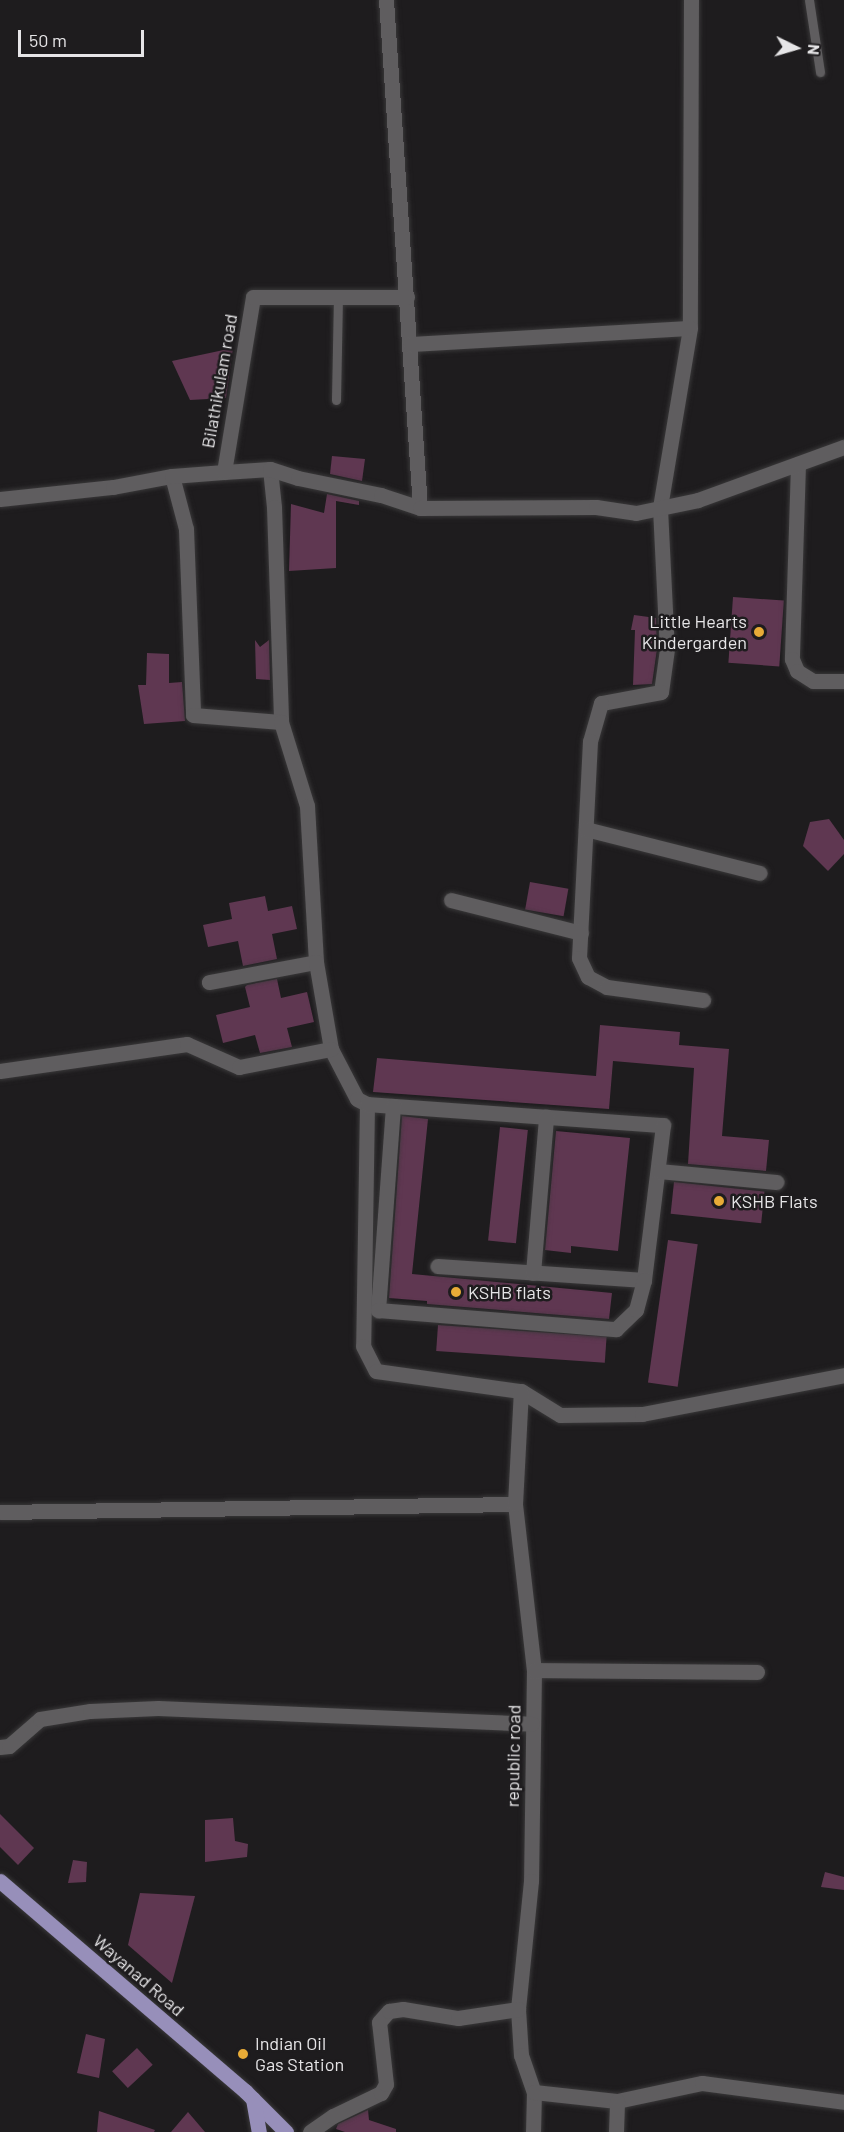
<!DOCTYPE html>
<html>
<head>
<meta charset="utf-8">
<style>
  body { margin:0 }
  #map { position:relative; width:844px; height:2132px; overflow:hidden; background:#1e1c1e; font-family:Barlow,sans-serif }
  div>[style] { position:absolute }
  .building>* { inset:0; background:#5f3751; transform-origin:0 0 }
  .roads { filter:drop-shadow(0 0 2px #393839) drop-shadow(0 0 2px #393839) }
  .lane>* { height:9px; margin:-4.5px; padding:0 4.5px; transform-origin:4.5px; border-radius:4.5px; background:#5f5d5f }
  .street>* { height:15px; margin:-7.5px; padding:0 7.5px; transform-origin:7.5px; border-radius:7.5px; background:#5f5d5f }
  .primary>* { height:15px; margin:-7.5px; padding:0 7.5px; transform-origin:7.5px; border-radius:7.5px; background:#978fba }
  .dots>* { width:16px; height:16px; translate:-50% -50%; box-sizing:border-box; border:3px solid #1e1c1e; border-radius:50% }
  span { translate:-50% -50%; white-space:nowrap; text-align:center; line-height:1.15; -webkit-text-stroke:5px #1e1c1e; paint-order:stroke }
  .street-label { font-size:18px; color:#e6e5e7 }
  .poi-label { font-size:18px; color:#e6e5e7 }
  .right { translate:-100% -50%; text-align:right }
  .left { translate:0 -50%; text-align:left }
  .north { position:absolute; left:766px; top:18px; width:60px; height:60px; -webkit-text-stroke:4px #1e1c1e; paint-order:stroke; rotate:95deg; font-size:16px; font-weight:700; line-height:24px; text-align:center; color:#e6e5e7 }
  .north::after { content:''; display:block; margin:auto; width:21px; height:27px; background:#e6e5e7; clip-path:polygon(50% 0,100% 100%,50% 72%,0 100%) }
  .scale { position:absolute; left:18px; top:30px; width:126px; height:27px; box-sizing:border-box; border:3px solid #e6e5e7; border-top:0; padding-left:8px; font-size:18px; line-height:21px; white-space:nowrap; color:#e6e5e7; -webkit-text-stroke:4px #1e1c1e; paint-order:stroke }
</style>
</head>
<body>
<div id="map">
  <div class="building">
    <i style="clip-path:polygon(233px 348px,226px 398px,190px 400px,172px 361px)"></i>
    <i style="clip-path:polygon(332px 456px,365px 459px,362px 481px,330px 474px)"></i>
    <i style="clip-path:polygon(327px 494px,359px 501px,359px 505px,336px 501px,336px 568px,289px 571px,291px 504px,324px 513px)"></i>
    <i style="left:733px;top:597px;width:51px;height:66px;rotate:4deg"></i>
    <i style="clip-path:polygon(634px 615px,656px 618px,657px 649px,652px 684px,633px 685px,635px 630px,631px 630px)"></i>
    <i style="clip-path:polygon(255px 640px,260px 647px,269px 640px,270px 680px,256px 679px)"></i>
    <i style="clip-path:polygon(147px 653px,169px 654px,169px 683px,182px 682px,185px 721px,144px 724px,138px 685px,146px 685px)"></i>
    <i style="clip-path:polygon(829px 819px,844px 840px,844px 854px,828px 871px,803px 846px,810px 822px)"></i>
    <i style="left:530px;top:882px;width:39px;height:28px;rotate:10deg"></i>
    <i style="clip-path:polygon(265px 896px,268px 911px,292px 906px,297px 929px,272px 934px,277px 959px,243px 966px,238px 941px,208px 947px,203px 925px,232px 919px,229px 903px)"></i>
    <i style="clip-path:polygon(277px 979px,281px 998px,307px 992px,314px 1022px,287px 1028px,292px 1047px,260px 1053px,255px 1035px,223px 1043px,216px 1015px,250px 1007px,245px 987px,247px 985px)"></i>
    <i style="clip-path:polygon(600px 1025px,680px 1032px,679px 1045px,729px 1049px,722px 1136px,769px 1140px,766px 1171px,688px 1164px,694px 1068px,613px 1061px,609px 1109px,373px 1092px,377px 1058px,596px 1076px)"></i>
    <i style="clip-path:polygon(402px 1116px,428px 1119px,412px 1274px,612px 1293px,609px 1319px,427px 1304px,427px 1301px,389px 1298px)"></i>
    <i style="left:500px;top:1127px;width:28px;height:114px;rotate:6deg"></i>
    <i style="clip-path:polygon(556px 1131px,630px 1138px,618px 1251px,571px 1246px,571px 1253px,545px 1250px)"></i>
    <i style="left:674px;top:1182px;width:91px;height:32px;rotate:6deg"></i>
    <i style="left:668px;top:1240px;width:30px;height:144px;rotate:8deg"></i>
    <i style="left:438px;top:1325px;width:169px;height:26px;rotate:4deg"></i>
    <i style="clip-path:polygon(0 1814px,34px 1848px,18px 1865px,0 1847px)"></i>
    <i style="clip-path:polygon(233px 1818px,235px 1841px,248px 1844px,247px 1857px,205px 1862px,205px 1820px)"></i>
    <i style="clip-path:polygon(73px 1860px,87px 1862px,86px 1882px,68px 1883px)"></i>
    <i style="clip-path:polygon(825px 1872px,844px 1877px,844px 1890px,821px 1887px)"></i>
    <i style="clip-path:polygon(140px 1893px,195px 1896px,172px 1983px,128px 1945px)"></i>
    <i style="clip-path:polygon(86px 2034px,105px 2039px,99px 2078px,77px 2073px)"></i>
    <i style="left:137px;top:2048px;width:23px;height:34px;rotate:47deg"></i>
    <i style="clip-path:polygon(368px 2110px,369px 2120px,396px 2129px,396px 2132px,345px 2132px,336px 2129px,338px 2124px)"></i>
    <i style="clip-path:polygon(99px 2111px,155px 2130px,154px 2132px,97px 2132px)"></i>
    <i style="clip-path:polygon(188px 2112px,205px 2132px,171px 2132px)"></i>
  </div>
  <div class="roads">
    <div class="lane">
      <i style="left:809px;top:0;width:73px;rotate:81.3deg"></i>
      <i style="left:336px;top:400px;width:103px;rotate:-88.9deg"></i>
    </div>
    <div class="street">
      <i style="left:386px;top:0;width:509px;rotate:86.17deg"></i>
      <i style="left:691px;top:0;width:328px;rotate:90.2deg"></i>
      <i style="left:690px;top:328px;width:182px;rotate:99.5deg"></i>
      <i style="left:660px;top:508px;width:141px;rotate:87.2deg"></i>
      <i style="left:667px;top:649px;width:43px;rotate:97.9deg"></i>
      <i style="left:661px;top:692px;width:61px;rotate:169.6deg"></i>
      <i style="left:601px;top:703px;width:40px;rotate:106deg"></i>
      <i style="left:590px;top:741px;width:217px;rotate:92.9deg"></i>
      <i style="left:579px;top:958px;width:21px;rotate:65deg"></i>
      <i style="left:588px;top:977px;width:21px;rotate:28deg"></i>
      <i style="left:607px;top:987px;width:97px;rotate:7.7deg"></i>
      <i style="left:410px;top:344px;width:280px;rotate:-3.3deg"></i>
      <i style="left:798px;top:464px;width:195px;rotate:91.8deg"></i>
      <i style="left:792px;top:659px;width:13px;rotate:67deg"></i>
      <i style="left:797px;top:671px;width:19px;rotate:32deg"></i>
      <i style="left:813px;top:681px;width:31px"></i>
      <i style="left:270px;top:469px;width:38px;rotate:84deg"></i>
      <i style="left:274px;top:507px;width:215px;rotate:88.1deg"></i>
      <i style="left:224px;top:472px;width:46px;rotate:-3.7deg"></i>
      <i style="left:270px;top:469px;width:29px;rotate:18deg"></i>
      <i style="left:298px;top:478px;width:85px;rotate:11.6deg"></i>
      <i style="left:381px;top:495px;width:41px;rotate:18.4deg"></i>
      <i style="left:420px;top:508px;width:176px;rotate:-0.3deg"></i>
      <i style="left:596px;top:507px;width:40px;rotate:8.5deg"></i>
      <i style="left:636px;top:513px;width:63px;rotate:-11.8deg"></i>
      <i style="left:698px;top:500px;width:155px;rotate:-20deg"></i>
      <i style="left:172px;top:476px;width:55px;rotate:75.2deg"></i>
      <i style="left:186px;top:529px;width:186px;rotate:87.8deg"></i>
      <i style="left:193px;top:715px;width:88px;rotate:4.5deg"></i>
      <i style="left:281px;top:722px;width:88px;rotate:72.8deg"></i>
      <i style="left:307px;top:806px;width:156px;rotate:86.7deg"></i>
      <i style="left:316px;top:962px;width:109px;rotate:169.4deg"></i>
      <i style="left:0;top:499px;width:114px;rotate:-6.1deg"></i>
      <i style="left:113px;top:487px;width:60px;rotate:-10.6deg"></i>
      <i style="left:172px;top:476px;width:52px;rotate:-4.4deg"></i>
      <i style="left:224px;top:472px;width:177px;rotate:-80.6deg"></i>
      <i style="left:253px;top:297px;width:154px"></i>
      <i style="left:586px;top:829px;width:179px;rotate:14.2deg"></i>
      <i style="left:451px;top:900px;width:134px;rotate:14.2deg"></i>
      <i style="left:316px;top:962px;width:88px;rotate:80.2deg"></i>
      <i style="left:331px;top:1049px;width:56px;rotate:62.5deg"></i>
      <i style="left:357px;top:1099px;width:11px;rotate:27deg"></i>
      <i style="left:367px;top:1104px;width:242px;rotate:90.9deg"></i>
      <i style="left:363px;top:1346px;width:28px;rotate:63deg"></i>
      <i style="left:376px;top:1371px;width:146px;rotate:7.9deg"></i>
      <i style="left:521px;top:1391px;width:46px;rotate:31.6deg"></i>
      <i style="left:560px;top:1415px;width:82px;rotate:-0.7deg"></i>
      <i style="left:642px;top:1414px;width:206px;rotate:-10.9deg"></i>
      <i style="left:0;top:1071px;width:189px;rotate:-8.2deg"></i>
      <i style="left:187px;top:1044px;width:57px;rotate:23.9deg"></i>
      <i style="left:239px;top:1067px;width:94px;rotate:-11.1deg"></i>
      <i style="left:367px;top:1104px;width:297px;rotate:4.1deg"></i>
      <i style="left:663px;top:1125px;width:156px;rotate:97deg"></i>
      <i style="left:644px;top:1280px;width:207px;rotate:-176.1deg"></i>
      <i style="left:393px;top:1106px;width:205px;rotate:94.2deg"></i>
      <i style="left:378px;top:1310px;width:239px;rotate:4.6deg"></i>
      <i style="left:616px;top:1329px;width:28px;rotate:-44deg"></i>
      <i style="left:636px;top:1310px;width:31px;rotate:-75deg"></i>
      <i style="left:658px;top:1171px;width:119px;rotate:5.3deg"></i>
      <i style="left:533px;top:1273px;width:157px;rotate:-85.2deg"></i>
      <i style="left:515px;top:1504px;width:167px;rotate:83.5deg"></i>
      <i style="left:534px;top:1670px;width:211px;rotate:90.8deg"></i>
      <i style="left:531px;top:1881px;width:129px;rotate:95.8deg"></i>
      <i style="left:518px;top:2009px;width:46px;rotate:86.3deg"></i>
      <i style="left:521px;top:2055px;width:39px;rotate:71deg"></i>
      <i style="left:534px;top:2092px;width:40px;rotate:91.4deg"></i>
      <i style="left:0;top:1512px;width:515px;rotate:-0.89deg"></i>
      <i style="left:515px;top:1504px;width:113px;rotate:-87deg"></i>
      <i style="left:534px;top:1670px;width:223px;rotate:0.5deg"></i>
      <i style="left:0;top:1747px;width:9px;rotate:-6deg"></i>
      <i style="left:9px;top:1746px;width:41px;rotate:-41.1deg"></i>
      <i style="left:40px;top:1719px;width:51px;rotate:-9.1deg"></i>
      <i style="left:90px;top:1711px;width:68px;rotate:-2.5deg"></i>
      <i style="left:158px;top:1708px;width:374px;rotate:2.4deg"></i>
      <i style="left:534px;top:2092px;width:83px;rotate:6.2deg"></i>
      <i style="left:617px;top:2101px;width:87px;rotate:-12deg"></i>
      <i style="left:702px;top:2083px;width:143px;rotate:7.6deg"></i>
      <i style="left:310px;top:2132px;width:28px;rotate:-35deg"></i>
      <i style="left:333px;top:2116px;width:53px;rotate:-25.6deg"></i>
      <i style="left:381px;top:2093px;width:10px;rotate:-61deg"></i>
      <i style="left:386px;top:2084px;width:62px;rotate:-96.4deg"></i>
      <i style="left:379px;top:2022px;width:15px;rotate:-48deg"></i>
      <i style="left:389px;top:2011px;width:14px;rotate:-8deg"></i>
      <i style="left:403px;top:2009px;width:56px;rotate:9.3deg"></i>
      <i style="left:458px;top:2018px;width:61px;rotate:-8.5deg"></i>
      <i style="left:616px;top:2132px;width:31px;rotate:-88deg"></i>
    </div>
    <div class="primary">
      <i style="left:0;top:1881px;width:323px;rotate:40.6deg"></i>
      <i style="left:245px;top:2091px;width:58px;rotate:45deg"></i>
      <i style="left:253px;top:2099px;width:34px;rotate:80deg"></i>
    </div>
  </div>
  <div class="dots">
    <i style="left:759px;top:632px;background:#e8ab37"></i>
    <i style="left:719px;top:1201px;background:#e8ab37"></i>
    <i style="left:456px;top:1292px;background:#e8ab37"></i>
    <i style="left:243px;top:2054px;background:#e8ab37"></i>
  </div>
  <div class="street-label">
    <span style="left:219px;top:381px;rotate:-80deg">Bilathikulam road</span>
    <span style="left:513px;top:1756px;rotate:-89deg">republic road</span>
    <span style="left:139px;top:1975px;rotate:41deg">Wayanad Road</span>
  </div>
  <div class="poi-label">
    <span class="right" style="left:747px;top:632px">Little Hearts<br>Kindergarden</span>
    <span class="left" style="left:731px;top:1201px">KSHB Flats</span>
    <span class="left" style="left:468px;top:1292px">KSHB flats</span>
    <span class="left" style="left:255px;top:2054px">Indian Oil<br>Gas Station</span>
  </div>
  <div class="north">N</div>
  <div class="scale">50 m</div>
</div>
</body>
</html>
